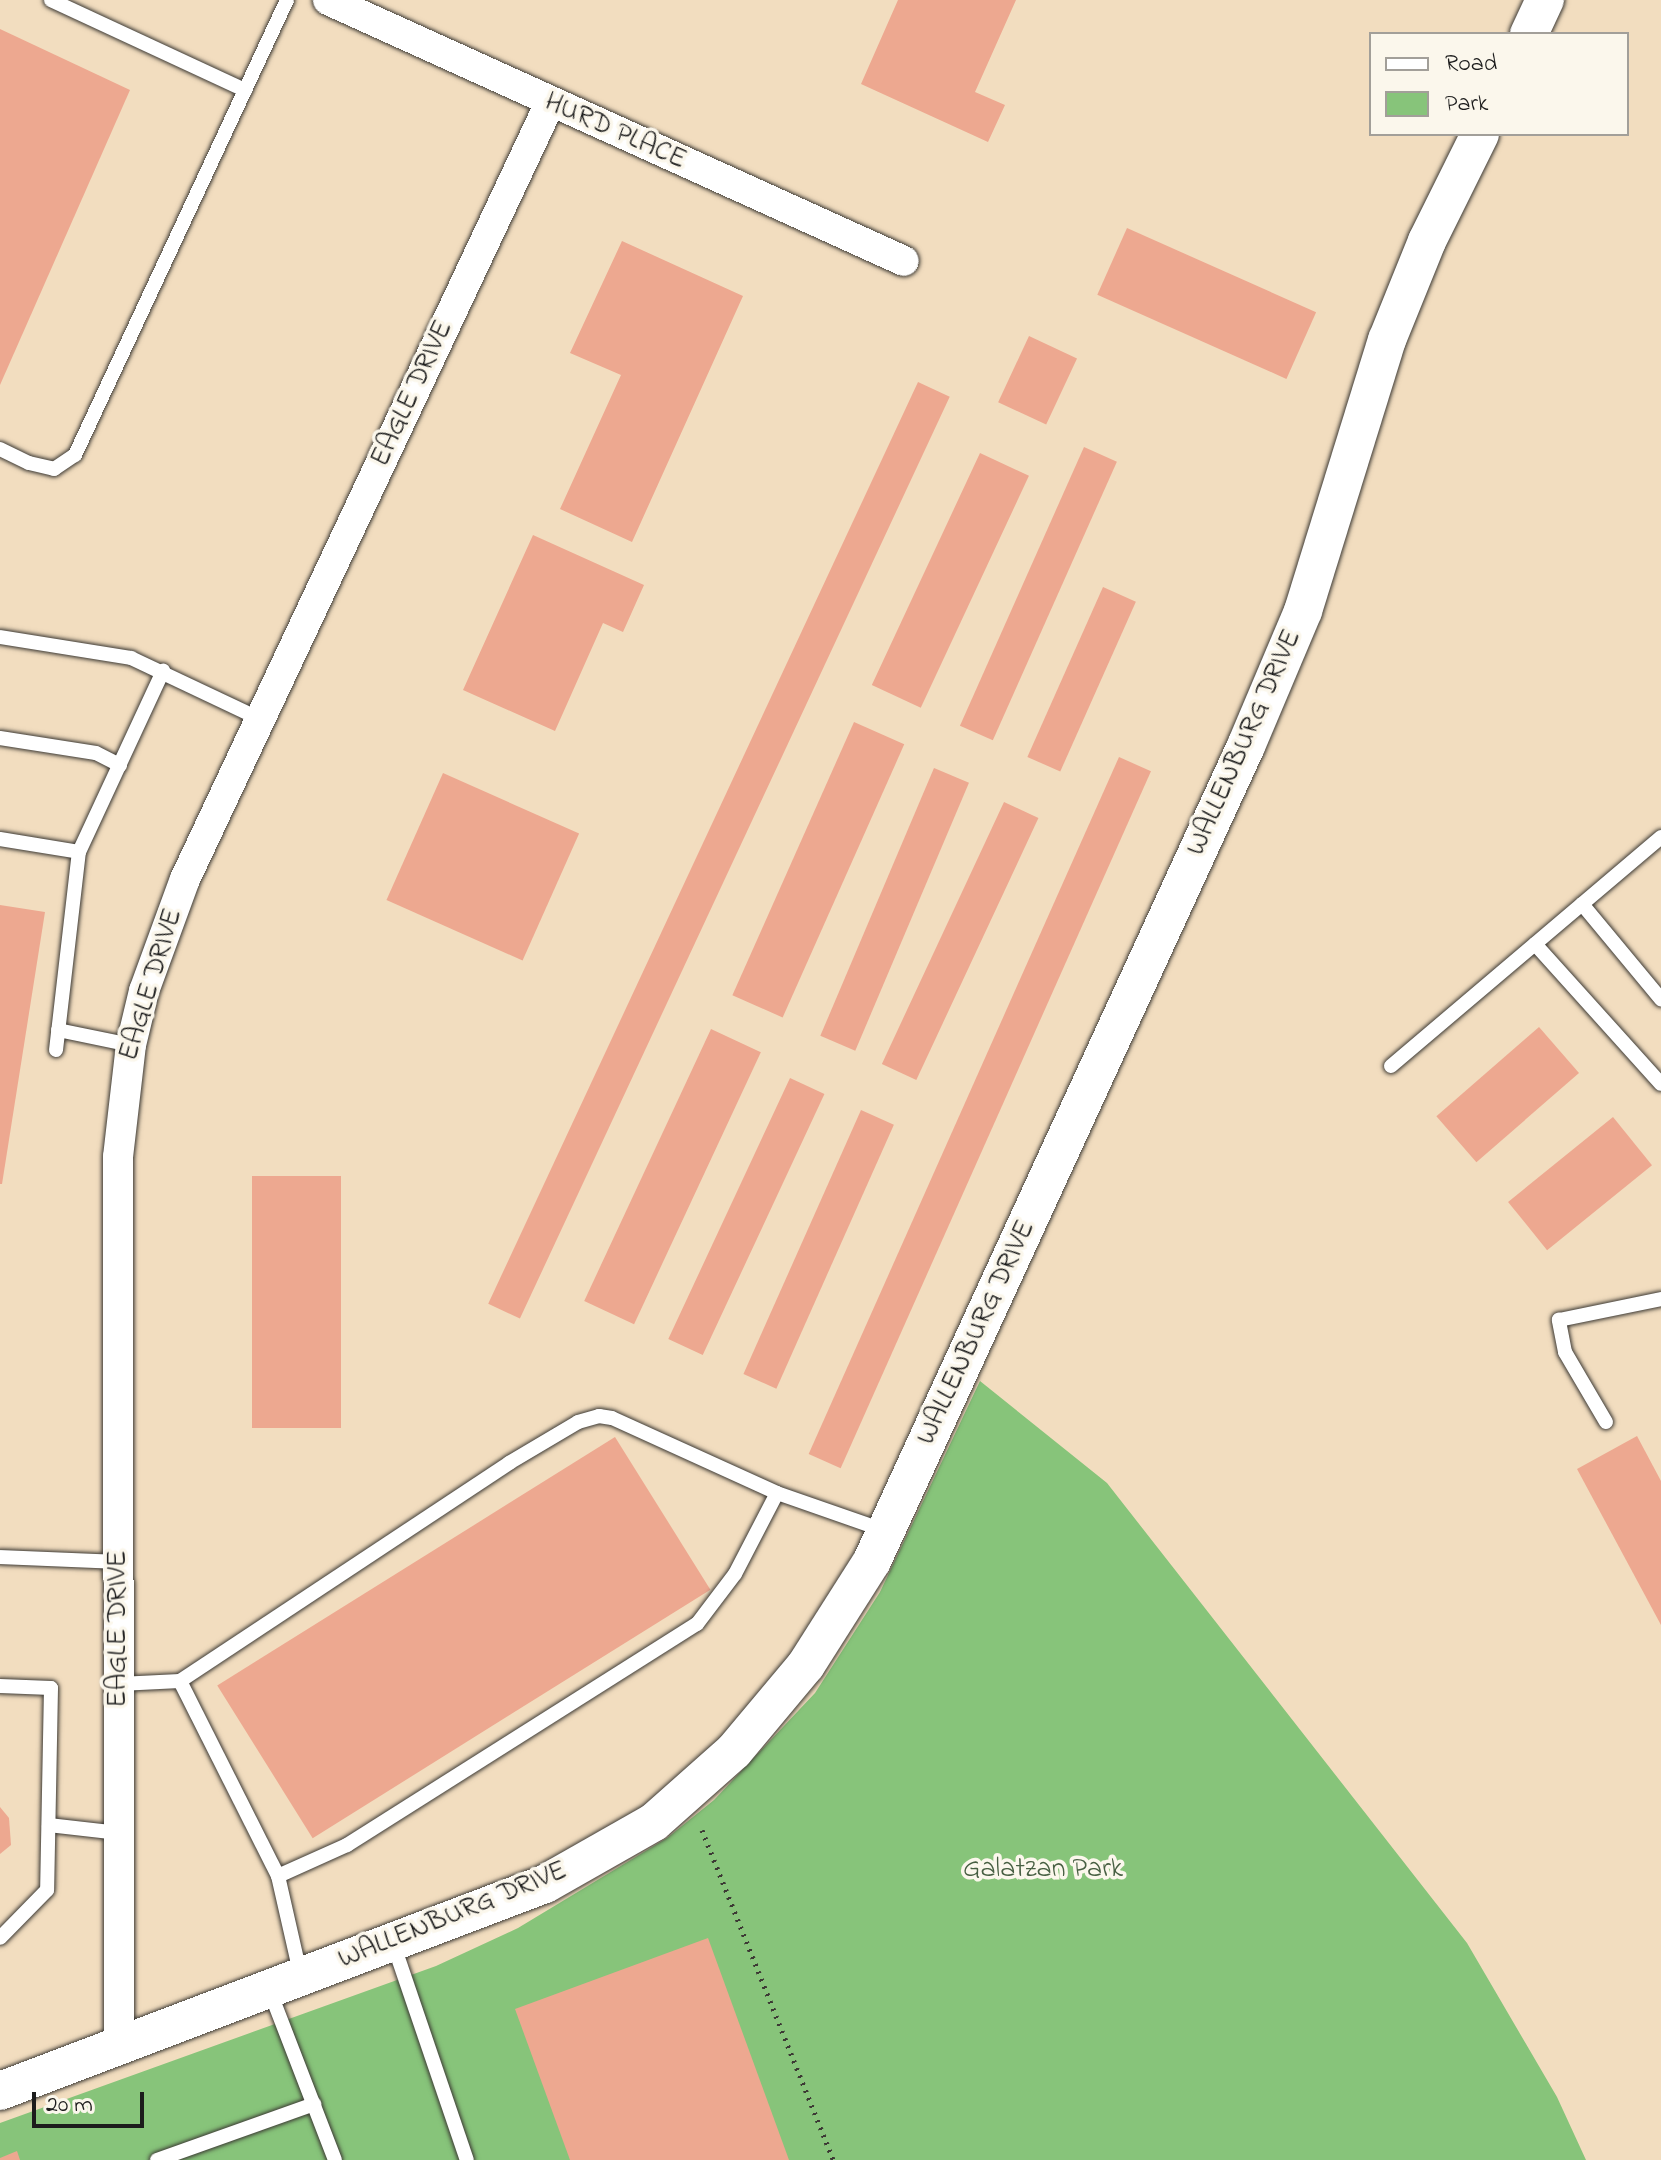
<!DOCTYPE html>
<html>
<head>
<meta charset="utf-8">
<style>
  body { margin:0 }
  #map { position:relative; width:1661px; height:2160px; overflow:hidden; background:#f2ddbf; font-family:"Indie Flower",sans-serif }
  div>[style] { position:absolute }
  .green>* { inset:0; background:#87c47a }
  .building>* { inset:0; background:#eda890; transform-origin:0 0 }
  .path>* { height:5px; margin-top:-2.5px; transform-origin:0; background:repeating-linear-gradient(90deg,#3c3934 0 2px,transparent 0 8px) }
  .roads { filter:drop-shadow(0 0 2px #3c3934) drop-shadow(0 0 2px #3c3934) }
  .service>* { height:14px; margin:-7px; padding:0 7px; transform-origin:7px; border-radius:7px; background:#fff }
  .minor>* { height:30px; margin:-15px; padding:0 15px; transform-origin:15px; border-radius:15px; background:#fff }
  .tertiary>* { height:38px; margin:-19px; padding:0 19px; transform-origin:19px; border-radius:19px; background:#fff }
  span { translate:-50% -50%; white-space:nowrap; text-align:center; line-height:1.15; -webkit-text-stroke:7px #fbf7ec; paint-order:stroke }
  .street-label { font-size:28px; color:#1c1c1c }
  .park-label { font-size:28px; color:#475f42 }
  .legend { position:absolute; left:1369px; top:32px; width:260px; height:104px; box-sizing:border-box; background:#fbf7ec; border:2px solid #a29f99; margin:0; padding:10px 14px; list-style:none; font-size:24px; color:#1c1c1c }
  .legend li { display:flex; align-items:center; gap:16px; height:40px }
  .legend b { width:40px; border:2px solid #a29f99 }
  .scale { position:absolute; left:32px; top:2092px; width:112px; height:36px; box-sizing:border-box; border:4px solid #1c1c1c; border-top:0; padding-left:10px; font-size:24px; line-height:28px; white-space:nowrap; color:#1c1c1c; -webkit-text-stroke:6px #fbf7ec; paint-order:stroke }
</style>
</head>
<body>
<div id="map">
  <div class="green">
    <i style="clip-path:polygon(980px 1381px,1107px 1483px,1467px 1943px,1557px 2097px,1586px 2160px,0 2160px,0 2123px,436px 1966px,518px 1928px,667px 1838px,714px 1800px,815px 1693px,880px 1592px)"></i>
  </div>
  <div class="building">
    <i style="clip-path:polygon(898px 0,1016px 0,975px 92px,1005px 105px,988px 142px,861px 84px)"></i>
    <i style="clip-path:polygon(0 29px,130px 90px,0 385px)"></i>
    <i style="left:1127px;top:228px;width:207px;height:73px;rotate:24deg"></i>
    <i style="clip-path:polygon(622px 241px,743px 296px,632px 542px,560px 509px,621px 375px,570px 353px)"></i>
    <i style="left:1029px;top:336px;width:53px;height:73px;rotate:25deg"></i>
    <i style="left:918px;top:382px;width:35px;height:1017px;rotate:25deg"></i>
    <i style="left:1084px;top:447px;width:36px;height:305px;rotate:24deg"></i>
    <i style="left:980px;top:453px;width:54px;height:256px;rotate:25deg"></i>
    <i style="clip-path:polygon(533px 535px,644px 585px,623px 632px,603px 623px,555px 731px,463px 690px)"></i>
    <i style="left:1103px;top:587px;width:36px;height:186px;rotate:24deg"></i>
    <i style="left:854px;top:722px;width:55px;height:299px;rotate:24deg"></i>
    <i style="left:1119px;top:757px;width:35px;height:763px;rotate:24deg"></i>
    <i style="left:934px;top:768px;width:38px;height:291px;rotate:23deg"></i>
    <i style="left:443px;top:773px;width:149px;height:139px;rotate:24deg"></i>
    <i style="left:1004px;top:802px;width:38px;height:289px;rotate:25deg"></i>
    <i style="clip-path:polygon(0 905px,45px 912px,2px 1184px,0 1184px)"></i>
    <i style="left:1539px;top:1027px;width:61px;height:136px;rotate:49deg"></i>
    <i style="left:711px;top:1029px;width:55px;height:300px;rotate:25deg"></i>
    <i style="left:790px;top:1078px;width:38px;height:288px;rotate:25deg"></i>
    <i style="left:861px;top:1110px;width:36px;height:289px;rotate:24deg"></i>
    <i style="left:1613px;top:1117px;width:62px;height:135px;rotate:51deg"></i>
    <i style="left:252px;top:1176px;width:89px;height:252px"></i>
    <i style="clip-path:polygon(1637px 1436px,1661px 1481px,1661px 1625px,1577px 1469px)"></i>
    <i style="left:615px;top:1437px;width:180px;height:469px;rotate:58deg"></i>
    <i style="clip-path:polygon(0 1807px,9px 1818px,11px 1845px,0 1854px)"></i>
    <i style="clip-path:polygon(708px 1938px,789px 2160px,570px 2160px,515px 2009px)"></i>
    <i style="clip-path:polygon(17px 2151px,20px 2160px,0 2160px,0 2158px)"></i>
  </div>
  <div class="path">
    <i style="left:702px;top:1830px;width:355px;rotate:68.3deg"></i>
  </div>
  <div class="roads">
    <div class="service">
      <i style="left:51px;top:0;width:214px;rotate:24.9deg"></i>
      <i style="left:0;top:449px;width:32px;rotate:26deg"></i>
      <i style="left:29px;top:463px;width:26px;rotate:13deg"></i>
      <i style="left:54px;top:469px;width:25px;rotate:-34deg"></i>
      <i style="left:75px;top:455px;width:502px;rotate:-65.02deg"></i>
      <i style="left:0;top:637px;width:133px;rotate:9.1deg"></i>
      <i style="left:131px;top:658px;width:143px;rotate:25.3deg"></i>
      <i style="left:0;top:738px;width:97px;rotate:8.9deg"></i>
      <i style="left:96px;top:753px;width:27px;rotate:27deg"></i>
      <i style="left:0;top:839px;width:80px;rotate:9.3deg"></i>
      <i style="left:1582px;top:904px;width:124px;rotate:50.3deg"></i>
      <i style="left:1535px;top:944px;width:188px;rotate:48deg"></i>
      <i style="left:58px;top:1030px;width:75px;rotate:11.6deg"></i>
      <i style="left:56px;top:1050px;width:199px;rotate:-83.4deg"></i>
      <i style="left:79px;top:852px;width:200px;rotate:-65.1deg"></i>
      <i style="left:1391px;top:1066px;width:354px;rotate:-40.3deg"></i>
      <i style="left:1606px;top:1422px;width:81px;rotate:-120.4deg"></i>
      <i style="left:1565px;top:1352px;width:33px;rotate:-101deg"></i>
      <i style="left:1559px;top:1320px;width:104px;rotate:-11.6deg"></i>
      <i style="left:0;top:1557px;width:119px;rotate:2.4deg"></i>
      <i style="left:180px;top:1681px;width:395px;rotate:-33.5deg"></i>
      <i style="left:509px;top:1463px;width:80px;rotate:-30.7deg"></i>
      <i style="left:578px;top:1422px;width:22px;rotate:-16deg"></i>
      <i style="left:599px;top:1416px;width:13px;rotate:9deg"></i>
      <i style="left:612px;top:1418px;width:181px;rotate:24.4deg"></i>
      <i style="left:119px;top:1684px;width:61px;rotate:-2.8deg"></i>
      <i style="left:180px;top:1681px;width:218px;rotate:63.3deg"></i>
      <i style="left:0;top:1686px;width:51px;rotate:2.2deg"></i>
      <i style="left:51px;top:1688px;width:202px;rotate:91.1deg"></i>
      <i style="left:47px;top:1890px;width:67px;rotate:134.4deg"></i>
      <i style="left:49px;top:1825px;width:70px;rotate:6.5deg"></i>
      <i style="left:393px;top:1943px;width:229px;rotate:71.2deg"></i>
      <i style="left:301px;top:1977px;width:104px;rotate:-102.8deg"></i>
      <i style="left:278px;top:1876px;width:76px;rotate:-24.2deg"></i>
      <i style="left:347px;top:1845px;width:414px;rotate:-32.3deg"></i>
      <i style="left:697px;top:1624px;width:63px;rotate:-52.8deg"></i>
      <i style="left:735px;top:1574px;width:91px;rotate:-62.6deg"></i>
      <i style="left:777px;top:1493px;width:115px;rotate:19.2deg"></i>
      <i style="left:269px;top:1989px;width:183px;rotate:68.9deg"></i>
      <i style="left:157px;top:2160px;width:167px;rotate:-19.6deg"></i>
    </div>
    <div class="minor">
      <i style="left:328px;top:0;width:632px;rotate:24.38deg"></i>
      <i style="left:119px;top:2046px;width:889px;rotate:-90.06deg"></i>
      <i style="left:118px;top:1157px;width:113px;rotate:-83.4deg"></i>
      <i style="left:131px;top:1045px;width:56px;rotate:-76.5deg"></i>
      <i style="left:144px;top:991px;width:119px;rotate:-69.9deg"></i>
      <i style="left:185px;top:879px;width:858px;rotate:-64.81deg"></i>
    </div>
    <div class="tertiary">
      <i style="left:1529px;top:34px;width:38px;rotate:-65deg"></i>
      <i style="left:0;top:2091px;width:583px;rotate:-20.8deg"></i>
      <i style="left:545px;top:1884px;width:125px;rotate:-29.6deg"></i>
      <i style="left:654px;top:1822px;width:107px;rotate:-41.6deg"></i>
      <i style="left:734px;top:1751px;width:112px;rotate:-50.1deg"></i>
      <i style="left:806px;top:1665px;width:123px;rotate:-57.6deg"></i>
      <i style="left:872px;top:1561px;width:897px;rotate:-65.35deg"></i>
      <i style="left:1246px;top:746px;width:147px;rotate:-67.1deg"></i>
      <i style="left:1303px;top:611px;width:284px;rotate:-72.8deg"></i>
      <i style="left:1387px;top:340px;width:107px;rotate:-68deg"></i>
      <i style="left:1427px;top:241px;width:119px;rotate:-63.6deg"></i>
    </div>
  </div>
  <div class="street-label">
    <span style="left:615px;top:132px;rotate:24deg">HURD PLACE</span>
    <span style="left:413px;top:394px;rotate:-65deg">EAGLE DRIVE</span>
    <span style="left:1245px;top:743px;rotate:-66deg">WALLENBURG DRIVE</span>
    <span style="left:152px;top:985px;rotate:-73deg">EAGLE DRIVE</span>
    <span style="left:977px;top:1333px;rotate:-65deg">WALLENBURG DRIVE</span>
    <span style="left:119px;top:1629px;rotate:-90deg">EAGLE DRIVE</span>
    <span style="left:453px;top:1916px;rotate:-22deg">WALLENBURG DRIVE</span>
  </div>
  <div class="park-label">
    <span style="left:1043px;top:1870px">Galatzan Park</span>
  </div>
  <ul class="legend">
  <li><b style="height:10px;background:#fff"></b>Road</li>
  <li><b style="height:22px;background:#87c47a"></b>Park</li>
  </ul>
  <div class="scale">20 m</div>
</div>
</body>
</html>
